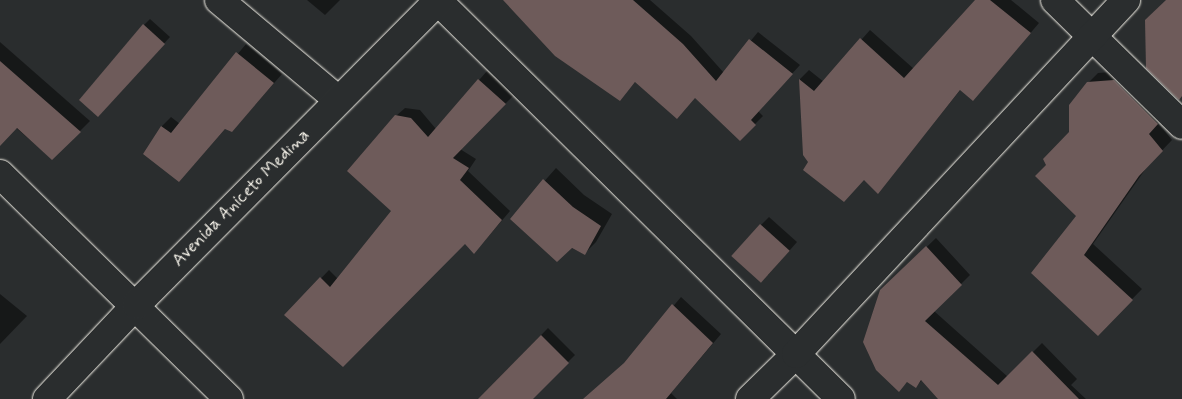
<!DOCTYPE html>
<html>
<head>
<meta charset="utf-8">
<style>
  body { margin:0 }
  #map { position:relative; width:1182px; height:399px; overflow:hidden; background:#2a2d2e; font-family:Mynerve,sans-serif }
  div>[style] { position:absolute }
  .shadow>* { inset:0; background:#0007 }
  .building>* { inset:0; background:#6e5b5a; transform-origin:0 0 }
  .roads { filter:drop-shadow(0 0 1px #f4f1e8) drop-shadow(0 0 1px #f4f1e8) }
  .minor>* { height:28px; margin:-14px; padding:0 14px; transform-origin:14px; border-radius:14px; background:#2a2d2e }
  span { translate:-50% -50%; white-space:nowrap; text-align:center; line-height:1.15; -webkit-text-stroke:4.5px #2a2d2e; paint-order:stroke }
  .street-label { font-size:18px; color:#f4f1e8 }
</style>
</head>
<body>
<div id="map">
  <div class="shadow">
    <i style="clip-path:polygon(307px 0,340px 0,325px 15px)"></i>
    <i style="clip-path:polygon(526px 0,650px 0,691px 36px,724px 73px,758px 32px,800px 65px,758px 111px,763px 116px,740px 139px,695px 97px,636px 81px,620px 99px)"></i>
    <i style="clip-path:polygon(977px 0,1011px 0,1039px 23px,982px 90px,961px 89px,878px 193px,864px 179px,809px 162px,804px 154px,800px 79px,809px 70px,824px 82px,870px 30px,914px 69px)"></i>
    <i style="clip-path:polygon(150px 19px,170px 37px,104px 109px,144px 25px)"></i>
    <i style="clip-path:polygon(0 42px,90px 121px,52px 159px,0 114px)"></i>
    <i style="clip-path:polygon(246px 44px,282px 74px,241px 121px,226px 128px,188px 171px,145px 154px,162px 126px,171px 117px,180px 124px)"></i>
    <i style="clip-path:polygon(487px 71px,514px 95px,460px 149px,476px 159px,468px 171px,510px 211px,482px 244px,474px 252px,465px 242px,286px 315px,329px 270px,338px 279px,393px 210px,396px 116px,405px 108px,420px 110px,436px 129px)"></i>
    <i style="clip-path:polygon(1124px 71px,1167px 113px,1158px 123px,1172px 140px,1149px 164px,1093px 244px,1142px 289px,1098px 334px,1033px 273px,1078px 216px,1047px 165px,1070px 133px,1088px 83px,1098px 73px)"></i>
    <i style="clip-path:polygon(556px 168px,584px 195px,612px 214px,596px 242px,584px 254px,511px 219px)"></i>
    <i style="clip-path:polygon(769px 217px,797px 242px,768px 275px,761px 225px)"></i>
    <i style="clip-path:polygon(936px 238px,970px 275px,934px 311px,1008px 377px,1042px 343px,1077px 379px,1071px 385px,1086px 399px,958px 399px,922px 380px,916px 387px,908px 381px,899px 390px,877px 369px,865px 342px,881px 291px)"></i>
    <i style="clip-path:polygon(0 294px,27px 316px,0 344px)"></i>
    <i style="clip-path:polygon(681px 297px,721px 334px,671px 393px,677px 399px,610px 399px,628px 360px)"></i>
    <i style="clip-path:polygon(548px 328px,575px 355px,531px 399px,479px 399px)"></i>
  </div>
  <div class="building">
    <i style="clip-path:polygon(503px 0,633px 0,683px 44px,716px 81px,749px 39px,793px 74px,751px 120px,756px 125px,740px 141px,695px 98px,677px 119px,635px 82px,620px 101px,555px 56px)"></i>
    <i style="clip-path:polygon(975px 0,990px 0,1031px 33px,973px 101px,960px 90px,878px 194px,864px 180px,844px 202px,803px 170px,808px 162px,803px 155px,799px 79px,814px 91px,860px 38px,904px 78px)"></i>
    <i style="clip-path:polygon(1166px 0,1182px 0,1182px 96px,1179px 100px,1146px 68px,1145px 20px)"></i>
    <i style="clip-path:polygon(143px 24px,165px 44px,98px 117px,79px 100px)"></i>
    <i style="clip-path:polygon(236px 52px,274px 83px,232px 132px,225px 129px,179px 182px,143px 154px,161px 126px,171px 133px)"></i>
    <i style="clip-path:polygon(0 61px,81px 132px,52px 160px,17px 128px,0 146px)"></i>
    <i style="clip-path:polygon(478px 79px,506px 104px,453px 158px,469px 168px,460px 180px,502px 220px,474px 254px,465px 244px,343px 367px,284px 315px,320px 277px,330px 287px,391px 211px,347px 171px,395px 115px,411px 118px,428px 137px)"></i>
    <i style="clip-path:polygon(1114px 80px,1158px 124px,1149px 134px,1163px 151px,1139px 176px,1084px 255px,1133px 300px,1098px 336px,1031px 273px,1076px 216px,1035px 176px,1046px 165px,1043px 159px,1069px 132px,1069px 105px,1087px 82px)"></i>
    <i style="clip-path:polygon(543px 179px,573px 207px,601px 226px,585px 255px,572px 248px,557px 262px,510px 219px)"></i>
    <i style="left:760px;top:224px;width:40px;height:43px;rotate:42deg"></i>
    <i style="clip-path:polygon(926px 246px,962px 285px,925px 321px,998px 385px,1032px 351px,1079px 399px,938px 399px,921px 380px,916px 388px,907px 382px,899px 392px,876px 370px,863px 342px,880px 290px)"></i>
    <i style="clip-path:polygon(672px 304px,713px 343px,666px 399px,583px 399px,624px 363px)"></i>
    <i style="clip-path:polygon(541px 335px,569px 363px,533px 399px,478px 399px)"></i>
  </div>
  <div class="roads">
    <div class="minor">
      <i style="left:219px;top:0;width:155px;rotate:40deg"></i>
      <i style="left:1055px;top:0;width:178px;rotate:44.5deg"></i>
      <i style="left:438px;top:1px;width:566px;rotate:44.64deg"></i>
      <i style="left:0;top:174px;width:321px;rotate:44.5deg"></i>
      <i style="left:47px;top:399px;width:129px;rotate:-46.6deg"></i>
      <i style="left:136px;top:305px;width:430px;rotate:-45.2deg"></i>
      <i style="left:750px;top:399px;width:64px;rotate:-44.4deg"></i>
      <i style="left:796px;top:354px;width:484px;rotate:-47deg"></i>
    </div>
  </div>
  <div class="street-label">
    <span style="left:241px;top:198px;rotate:-45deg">Avenida Aniceto Medina</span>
  </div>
</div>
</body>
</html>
